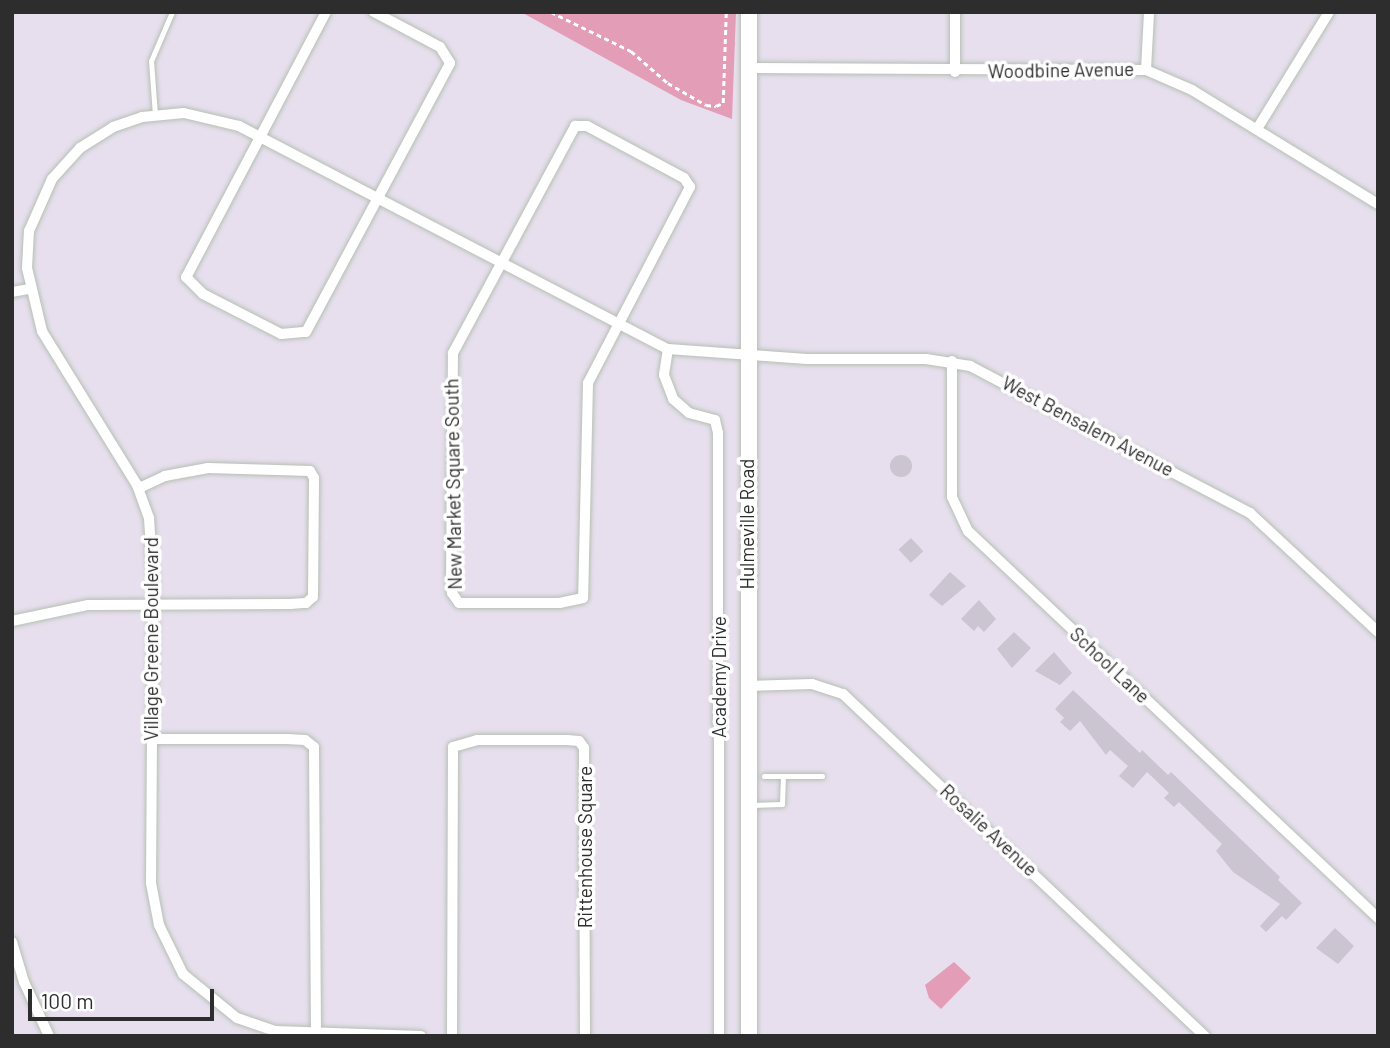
<!DOCTYPE html>
<html>
<head>
<meta charset="utf-8">
<style>
  body { margin:0 }
  #map { position:relative; width:1390px; height:1048px; overflow:hidden; background:#e7dfee; font-family:Barlow,sans-serif }
  div>[style] { position:absolute }
  .green>* { inset:0; background:#e39db7 }
  .building>* { inset:0; background:#cbc4d1; transform-origin:0 0 }
  .round { border-radius:50% }
  .path>* { height:2.5px; margin-top:-1.25px; transform-origin:0; background:repeating-linear-gradient(90deg,#fff 0 5px,transparent 0 8.5px) }
  .roads { filter:drop-shadow(0 0 2px #b6c0b3) drop-shadow(0 0 2px #b6c0b3) }
  .service>* { height:5px; margin:-2.5px; padding:0 2.5px; transform-origin:2.5px; border-radius:2.5px; background:#fff }
  .minor>* { height:10px; margin:-5px; padding:0 5px; transform-origin:5px; border-radius:5px; background:#fff }
  .secondary>* { height:16px; margin:-8px; padding:0 8px; transform-origin:8px; border-radius:8px; background:#fff }
  span { translate:-50% -50%; white-space:nowrap; text-align:center; line-height:1.15; -webkit-text-stroke:7px #fff; paint-order:stroke }
  .street-label { font-size:19px; color:#2d2d2d }
  .frame { position:absolute; inset:0; border:14px solid #2d2d2d; pointer-events:none }
  .scale { position:absolute; left:28px; top:989px; width:186px; height:32px; box-sizing:border-box; border:4px solid #2d2d2d; border-top:0; padding-left:9px; font-size:21px; line-height:24px; white-space:nowrap; color:#2d2d2d; -webkit-text-stroke:5px #fff; paint-order:stroke }
</style>
</head>
<body>
<div id="map">
  <div class="green">
    <i style="clip-path:polygon(521px 12px,736px 12px,732px 119px,681px 100px)"></i>
    <i style="clip-path:polygon(954px 962px,971px 978px,941px 1009px,929px 998px,925px 985px)"></i>
  </div>
  <div class="building">
    <i class="round" style="left:890px;top:455px;width:22px;height:22px"></i>
    <i style="left:911px;top:538px;width:18px;height:17px;rotate:47deg"></i>
    <i style="clip-path:polygon(950px 572px,966px 586px,942px 606px,929px 595px)"></i>
    <i style="clip-path:polygon(979px 600px,996px 619px,984px 632px,978px 626px,974px 631px,961px 619px)"></i>
    <i style="clip-path:polygon(1014px 632px,1031px 648px,1012px 668px,997px 649px)"></i>
    <i style="clip-path:polygon(1054px 652px,1072px 673px,1060px 685px,1035px 671px)"></i>
    <i style="clip-path:polygon(1073px 690px,1140px 753px,1142px 750px,1168px 775px,1171px 772px,1280px 877px,1278px 880px,1302px 903px,1286px 920px,1282px 916px,1266px 932px,1260px 926px,1280px 904px,1233px 872px,1216px 851px,1222px 844px,1179px 802px,1174px 807px,1164px 798px,1169px 793px,1147px 772px,1133px 788px,1119px 776px,1128px 766px,1110px 750px,1106px 755px,1080px 721px,1070px 731px,1060px 722px,1064px 718px,1055px 709px)"></i>
    <i style="clip-path:polygon(1335px 928px,1354px 946px,1338px 964px,1316px 948px)"></i>
  </div>
  <div class="path">
    <i style="left:551px;top:12px;width:89px;rotate:26deg"></i>
    <i style="left:631px;top:51px;width:49px;rotate:40.9deg"></i>
    <i style="left:668px;top:83px;width:44px;rotate:30.1deg"></i>
    <i style="left:706px;top:105px;width:10px;rotate:6deg"></i>
    <i style="left:716px;top:106px;width:8px;rotate:-23deg"></i>
    <i style="left:723px;top:103px;width:91px;rotate:-88.1deg"></i>
  </div>
  <div class="roads">
    <div class="service">
      <i style="left:155px;top:115px;width:54px;rotate:-94.2deg"></i>
      <i style="left:151px;top:61px;width:53px;rotate:-66.8deg"></i>
      <i style="left:783px;top:776px;width:39px"></i>
      <i style="left:751px;top:805px;width:31px;rotate:-2deg"></i>
      <i style="left:782px;top:804px;width:28px;rotate:-88deg"></i>
      <i style="left:783px;top:776px;width:19px;rotate:180deg"></i>
    </div>
    <div class="minor">
      <i style="left:326px;top:12px;width:300px;rotate:117.8deg"></i>
      <i style="left:186px;top:277px;width:24px;rotate:45deg"></i>
      <i style="left:203px;top:294px;width:88px;rotate:27.1deg"></i>
      <i style="left:281px;top:334px;width:25px;rotate:-5deg"></i>
      <i style="left:306px;top:332px;width:305px;rotate:-61.8deg"></i>
      <i style="left:450px;top:63px;width:19px;rotate:-122deg"></i>
      <i style="left:440px;top:47px;width:75px;rotate:-152.1deg"></i>
      <i style="left:749px;top:68px;width:397px;rotate:0.3deg"></i>
      <i style="left:1146px;top:70px;width:50px;rotate:23.5deg"></i>
      <i style="left:1192px;top:90px;width:218px;rotate:31.5deg"></i>
      <i style="left:1146px;top:70px;width:58px;rotate:-87deg"></i>
      <i style="left:955px;top:72px;width:60px;rotate:-90deg"></i>
      <i style="left:575px;top:126px;width:12px"></i>
      <i style="left:587px;top:126px;width:110px;rotate:28.2deg"></i>
      <i style="left:684px;top:178px;width:11px;rotate:56deg"></i>
      <i style="left:690px;top:187px;width:221px;rotate:117.5deg"></i>
      <i style="left:588px;top:383px;width:215px;rotate:91.3deg"></i>
      <i style="left:583px;top:598px;width:24px;rotate:168deg"></i>
      <i style="left:560px;top:603px;width:101px;rotate:180deg"></i>
      <i style="left:459px;top:603px;width:12px;rotate:-125deg"></i>
      <i style="left:452px;top:593px;width:14px;rotate:-94deg"></i>
      <i style="left:451px;top:579px;width:226px;rotate:-89.5deg"></i>
      <i style="left:453px;top:353px;width:258px;rotate:-61.7deg"></i>
      <i style="left:1257px;top:129px;width:137px;rotate:-58.4deg"></i>
      <i style="left:12px;top:292px;width:17px;rotate:-10deg"></i>
      <i style="left:668px;top:349px;width:26px;rotate:99deg"></i>
      <i style="left:664px;top:375px;width:26px;rotate:69deg"></i>
      <i style="left:673px;top:399px;width:21px;rotate:41deg"></i>
      <i style="left:689px;top:413px;width:27px;rotate:15deg"></i>
      <i style="left:715px;top:420px;width:13px;rotate:77deg"></i>
      <i style="left:718px;top:433px;width:603px;rotate:89.9deg"></i>
      <i style="left:952px;top:361px;width:136px;rotate:90deg"></i>
      <i style="left:952px;top:497px;width:38px;rotate:65deg"></i>
      <i style="left:968px;top:531px;width:564px;rotate:43.35deg"></i>
      <i style="left:12px;top:621px;width:78px;rotate:-11.9deg"></i>
      <i style="left:88px;top:605px;width:202px;rotate:-0.3deg"></i>
      <i style="left:290px;top:604px;width:16px;rotate:-4deg"></i>
      <i style="left:306px;top:603px;width:9px;rotate:-41deg"></i>
      <i style="left:313px;top:597px;width:119px;rotate:-89.5deg"></i>
      <i style="left:314px;top:478px;width:8px;rotate:-120deg"></i>
      <i style="left:310px;top:471px;width:102px;rotate:-178.3deg"></i>
      <i style="left:208px;top:468px;width:44px;rotate:169.5deg"></i>
      <i style="left:165px;top:476px;width:29px;rotate:155deg"></i>
      <i style="left:747px;top:686px;width:65px;rotate:-1.8deg"></i>
      <i style="left:812px;top:684px;width:33px;rotate:18deg"></i>
      <i style="left:843px;top:694px;width:498px;rotate:43.4deg"></i>
      <i style="left:152px;top:739px;width:135px"></i>
      <i style="left:287px;top:739px;width:18px;rotate:3deg"></i>
      <i style="left:305px;top:740px;width:11px;rotate:38deg"></i>
      <i style="left:314px;top:747px;width:289px;rotate:89.6deg"></i>
      <i style="left:12px;top:942px;width:42px;rotate:73.3deg"></i>
      <i style="left:24px;top:982px;width:60px;rotate:65.2deg"></i>
      <i style="left:421px;top:1036px;width:146px;rotate:-178deg"></i>
      <i style="left:275px;top:1031px;width:40px;rotate:-161.1deg"></i>
      <i style="left:237px;top:1018px;width:70px;rotate:-140.8deg"></i>
      <i style="left:183px;top:974px;width:55px;rotate:-116.1deg"></i>
      <i style="left:159px;top:925px;width:43px;rotate:-100.8deg"></i>
      <i style="left:151px;top:883px;width:303px;rotate:-89.6deg"></i>
      <i style="left:153px;top:580px;width:62px;rotate:-93.7deg"></i>
      <i style="left:149px;top:518px;width:35px;rotate:-110deg"></i>
      <i style="left:137px;top:485px;width:181px;rotate:-121.7deg"></i>
      <i style="left:42px;top:331px;width:65px;rotate:-103.4deg"></i>
      <i style="left:27px;top:268px;width:37px;rotate:-87deg"></i>
      <i style="left:29px;top:231px;width:57px;rotate:-66.1deg"></i>
      <i style="left:52px;top:179px;width:42px;rotate:-47.9deg"></i>
      <i style="left:80px;top:148px;width:39px;rotate:-32deg"></i>
      <i style="left:113px;top:127px;width:31px;rotate:-19deg"></i>
      <i style="left:142px;top:117px;width:42px;rotate:-5.4deg"></i>
      <i style="left:184px;top:113px;width:57px;rotate:13.3deg"></i>
      <i style="left:239px;top:126px;width:483px;rotate:27.5deg"></i>
      <i style="left:668px;top:349px;width:139px;rotate:4.1deg"></i>
      <i style="left:807px;top:359px;width:119px"></i>
      <i style="left:926px;top:359px;width:45px;rotate:9deg"></i>
      <i style="left:970px;top:366px;width:316px;rotate:27.7deg"></i>
      <i style="left:1250px;top:513px;width:175px;rotate:42.9deg"></i>
      <i style="left:452px;top:1036px;width:289px;rotate:-89.8deg"></i>
      <i style="left:453px;top:747px;width:25px;rotate:-16deg"></i>
      <i style="left:477px;top:740px;width:90px"></i>
      <i style="left:567px;top:740px;width:12px;rotate:5deg"></i>
      <i style="left:579px;top:741px;width:9px;rotate:54deg"></i>
      <i style="left:584px;top:748px;width:288px;rotate:89.8deg"></i>
    </div>
    <div class="secondary">
      <i style="left:749px;top:12px;width:1024px;rotate:90deg"></i>
    </div>
  </div>
  <div class="street-label">
    <span style="left:1061px;top:70px;rotate:-1deg">Woodbine Avenue</span>
    <span style="left:1088px;top:426px;rotate:28deg">West Bensalem Avenue</span>
    <span style="left:453px;top:484px;rotate:-91deg">New Market Square South</span>
    <span style="left:747px;top:524px;rotate:-90deg">Hulmeville Road</span>
    <span style="left:151px;top:639px;rotate:-90deg">Village Greene Boulevard</span>
    <span style="left:1110px;top:665px;rotate:43deg">School Lane</span>
    <span style="left:719px;top:677px;rotate:-90deg">Academy Drive</span>
    <span style="left:989px;top:830px;rotate:43deg">Rosalie Avenue</span>
    <span style="left:585px;top:847px;rotate:-90deg">Rittenhouse Square</span>
  </div>
  <div class="frame"></div>
  <div class="scale">100 m</div>
</div>
</body>
</html>
